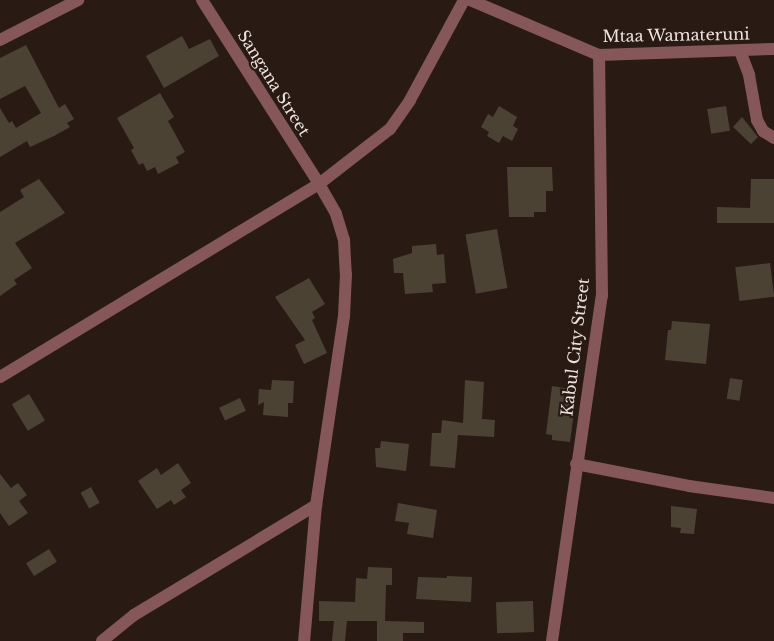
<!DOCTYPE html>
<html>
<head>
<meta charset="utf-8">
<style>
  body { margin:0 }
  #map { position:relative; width:774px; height:641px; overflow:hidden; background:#291b14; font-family:"Libre Baskerville",serif }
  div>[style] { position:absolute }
  .building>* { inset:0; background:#4b4234; transform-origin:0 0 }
  .minor>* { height:12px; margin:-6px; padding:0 6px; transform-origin:6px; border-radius:6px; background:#855759 }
  .tertiary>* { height:12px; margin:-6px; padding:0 6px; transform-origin:6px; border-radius:6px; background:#855759 }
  span { translate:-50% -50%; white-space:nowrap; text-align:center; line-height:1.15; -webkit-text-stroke:4.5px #291b14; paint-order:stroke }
  .street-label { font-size:16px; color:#ece2dd }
</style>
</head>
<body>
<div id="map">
  <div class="building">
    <i style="clip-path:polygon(182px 36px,189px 49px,210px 39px,219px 56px,164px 88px,146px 56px)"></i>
    <i style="clip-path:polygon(26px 45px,59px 108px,65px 104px,74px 119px,67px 123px,70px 127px,54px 136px,30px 147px,27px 141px,0 157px,0 108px,9px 123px,12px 121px,16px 128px,41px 113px,25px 86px,0 99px,0 58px)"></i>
    <i style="clip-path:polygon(160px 93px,174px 117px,168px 121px,185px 152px,176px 157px,179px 163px,158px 174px,155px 167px,147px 171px,143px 163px,139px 165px,131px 150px,134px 148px,117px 118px)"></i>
    <i style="clip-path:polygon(499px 106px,517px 117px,513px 126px,518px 129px,512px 141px,503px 136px,499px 143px,487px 136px,489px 132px,481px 127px,488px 114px,493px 117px)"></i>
    <i style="left:726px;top:106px;width:25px;height:19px;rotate:81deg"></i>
    <i style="clip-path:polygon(742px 117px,758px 137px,751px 144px,733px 127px)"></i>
    <i style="clip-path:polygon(507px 167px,552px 167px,553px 191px,546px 191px,546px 212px,534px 212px,534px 217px,509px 217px)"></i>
    <i style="clip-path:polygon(39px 179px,65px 213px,15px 243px,32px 268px,14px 280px,17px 284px,0 296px,0 212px,24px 197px,20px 190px)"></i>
    <i style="clip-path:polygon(751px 179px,774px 179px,774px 223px,717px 223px,717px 207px,750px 208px)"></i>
    <i style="left:497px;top:229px;width:60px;height:32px;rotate:80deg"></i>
    <i style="clip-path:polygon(436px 244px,437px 255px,444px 254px,446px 283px,432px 284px,433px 292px,405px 294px,403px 273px,394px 273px,393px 259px,412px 253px,412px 246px)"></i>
    <i style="left:770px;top:263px;width:34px;height:35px;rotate:83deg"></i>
    <i style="clip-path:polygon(309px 278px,325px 304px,312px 312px,315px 318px,312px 320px,327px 353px,304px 364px,295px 345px,305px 340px,275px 297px)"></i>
    <i style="clip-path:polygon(672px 321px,710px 324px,706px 364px,665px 360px,668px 330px,671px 330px)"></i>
    <i style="left:730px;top:378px;width:13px;height:21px;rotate:9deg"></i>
    <i style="clip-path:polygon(272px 380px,294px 381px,293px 403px,288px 403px,288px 417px,263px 415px,264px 402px,258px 405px,259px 389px,271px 390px)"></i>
    <i style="clip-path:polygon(465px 380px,484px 382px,482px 419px,495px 420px,494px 437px,458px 435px,455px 468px,430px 466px,432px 433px,441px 433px,442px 420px,463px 423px)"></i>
    <i style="clip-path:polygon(552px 386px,577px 390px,570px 442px,552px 440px,552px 435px,546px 434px)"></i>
    <i style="left:29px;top:394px;width:31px;height:20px;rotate:59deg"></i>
    <i style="left:240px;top:398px;width:14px;height:23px;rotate:65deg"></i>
    <i style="clip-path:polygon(381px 441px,409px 444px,406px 471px,376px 467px,375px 448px,380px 448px)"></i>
    <i style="clip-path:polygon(178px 463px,191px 483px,181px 490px,186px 497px,174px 505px,171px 500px,157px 509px,138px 481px,157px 468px,161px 475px)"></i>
    <i style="clip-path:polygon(0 474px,11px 488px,18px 483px,27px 495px,19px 501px,28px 513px,9px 526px,0 513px)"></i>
    <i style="left:91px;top:487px;width:18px;height:12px;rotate:61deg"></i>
    <i style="clip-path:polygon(398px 503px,437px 510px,433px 538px,407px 534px,409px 523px,395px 521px)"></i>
    <i style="clip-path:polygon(671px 506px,697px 509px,694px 534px,680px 533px,681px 528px,671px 527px)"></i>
    <i style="left:49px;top:549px;width:15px;height:27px;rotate:58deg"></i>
    <i style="clip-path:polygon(368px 567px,392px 568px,392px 585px,386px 585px,385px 621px,424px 622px,424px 633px,403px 633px,403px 641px,377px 641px,377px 621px,347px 621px,345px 641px,332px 641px,334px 621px,319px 621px,319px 601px,355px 602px,356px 578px,367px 579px)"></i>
    <i style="clip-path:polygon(447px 576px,472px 577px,471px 602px,416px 599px,418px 577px,447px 578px)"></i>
    <i style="left:533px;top:601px;width:31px;height:37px;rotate:88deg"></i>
  </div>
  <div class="minor">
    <i style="left:202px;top:0;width:218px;rotate:57.5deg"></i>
    <i style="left:319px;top:184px;width:34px;rotate:60deg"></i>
    <i style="left:336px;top:214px;width:27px;rotate:73deg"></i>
    <i style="left:344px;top:240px;width:34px;rotate:87deg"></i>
    <i style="left:346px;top:274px;width:42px;rotate:92.7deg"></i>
    <i style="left:344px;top:316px;width:191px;rotate:98.4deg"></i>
    <i style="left:316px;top:505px;width:137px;rotate:95deg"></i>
    <i style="left:470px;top:0;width:140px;rotate:23.1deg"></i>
    <i style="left:599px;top:55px;width:175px;rotate:-2deg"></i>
    <i style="left:0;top:40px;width:88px;rotate:-27.1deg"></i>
    <i style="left:740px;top:51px;width:26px;rotate:69deg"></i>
    <i style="left:749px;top:75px;width:46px;rotate:79.9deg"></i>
    <i style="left:757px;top:120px;width:13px;rotate:61deg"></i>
    <i style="left:763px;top:131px;width:13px;rotate:32deg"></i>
    <i style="left:576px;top:464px;width:115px;rotate:11deg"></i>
    <i style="left:689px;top:486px;width:86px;rotate:8deg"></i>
    <i style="left:102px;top:641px;width:41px;rotate:-39.1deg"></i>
    <i style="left:134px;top:615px;width:213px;rotate:-31.1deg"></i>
    <i style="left:552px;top:641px;width:349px;rotate:-81.8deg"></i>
    <i style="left:602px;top:296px;width:241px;rotate:-90.7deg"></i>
  </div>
  <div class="tertiary">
    <i style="left:0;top:377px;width:373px;rotate:-31.2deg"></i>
    <i style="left:319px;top:184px;width:90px;rotate:-37.8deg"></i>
    <i style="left:390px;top:129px;width:35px;rotate:-55deg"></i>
    <i style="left:410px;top:100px;width:114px;rotate:-61.6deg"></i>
  </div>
  <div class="street-label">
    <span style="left:676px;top:35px;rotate:-1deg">Mtaa Wamateruni</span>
    <span style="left:274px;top:83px;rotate:58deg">Sangana Street</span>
    <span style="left:575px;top:347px;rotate:-83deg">Kabul City Street</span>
  </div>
</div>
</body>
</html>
